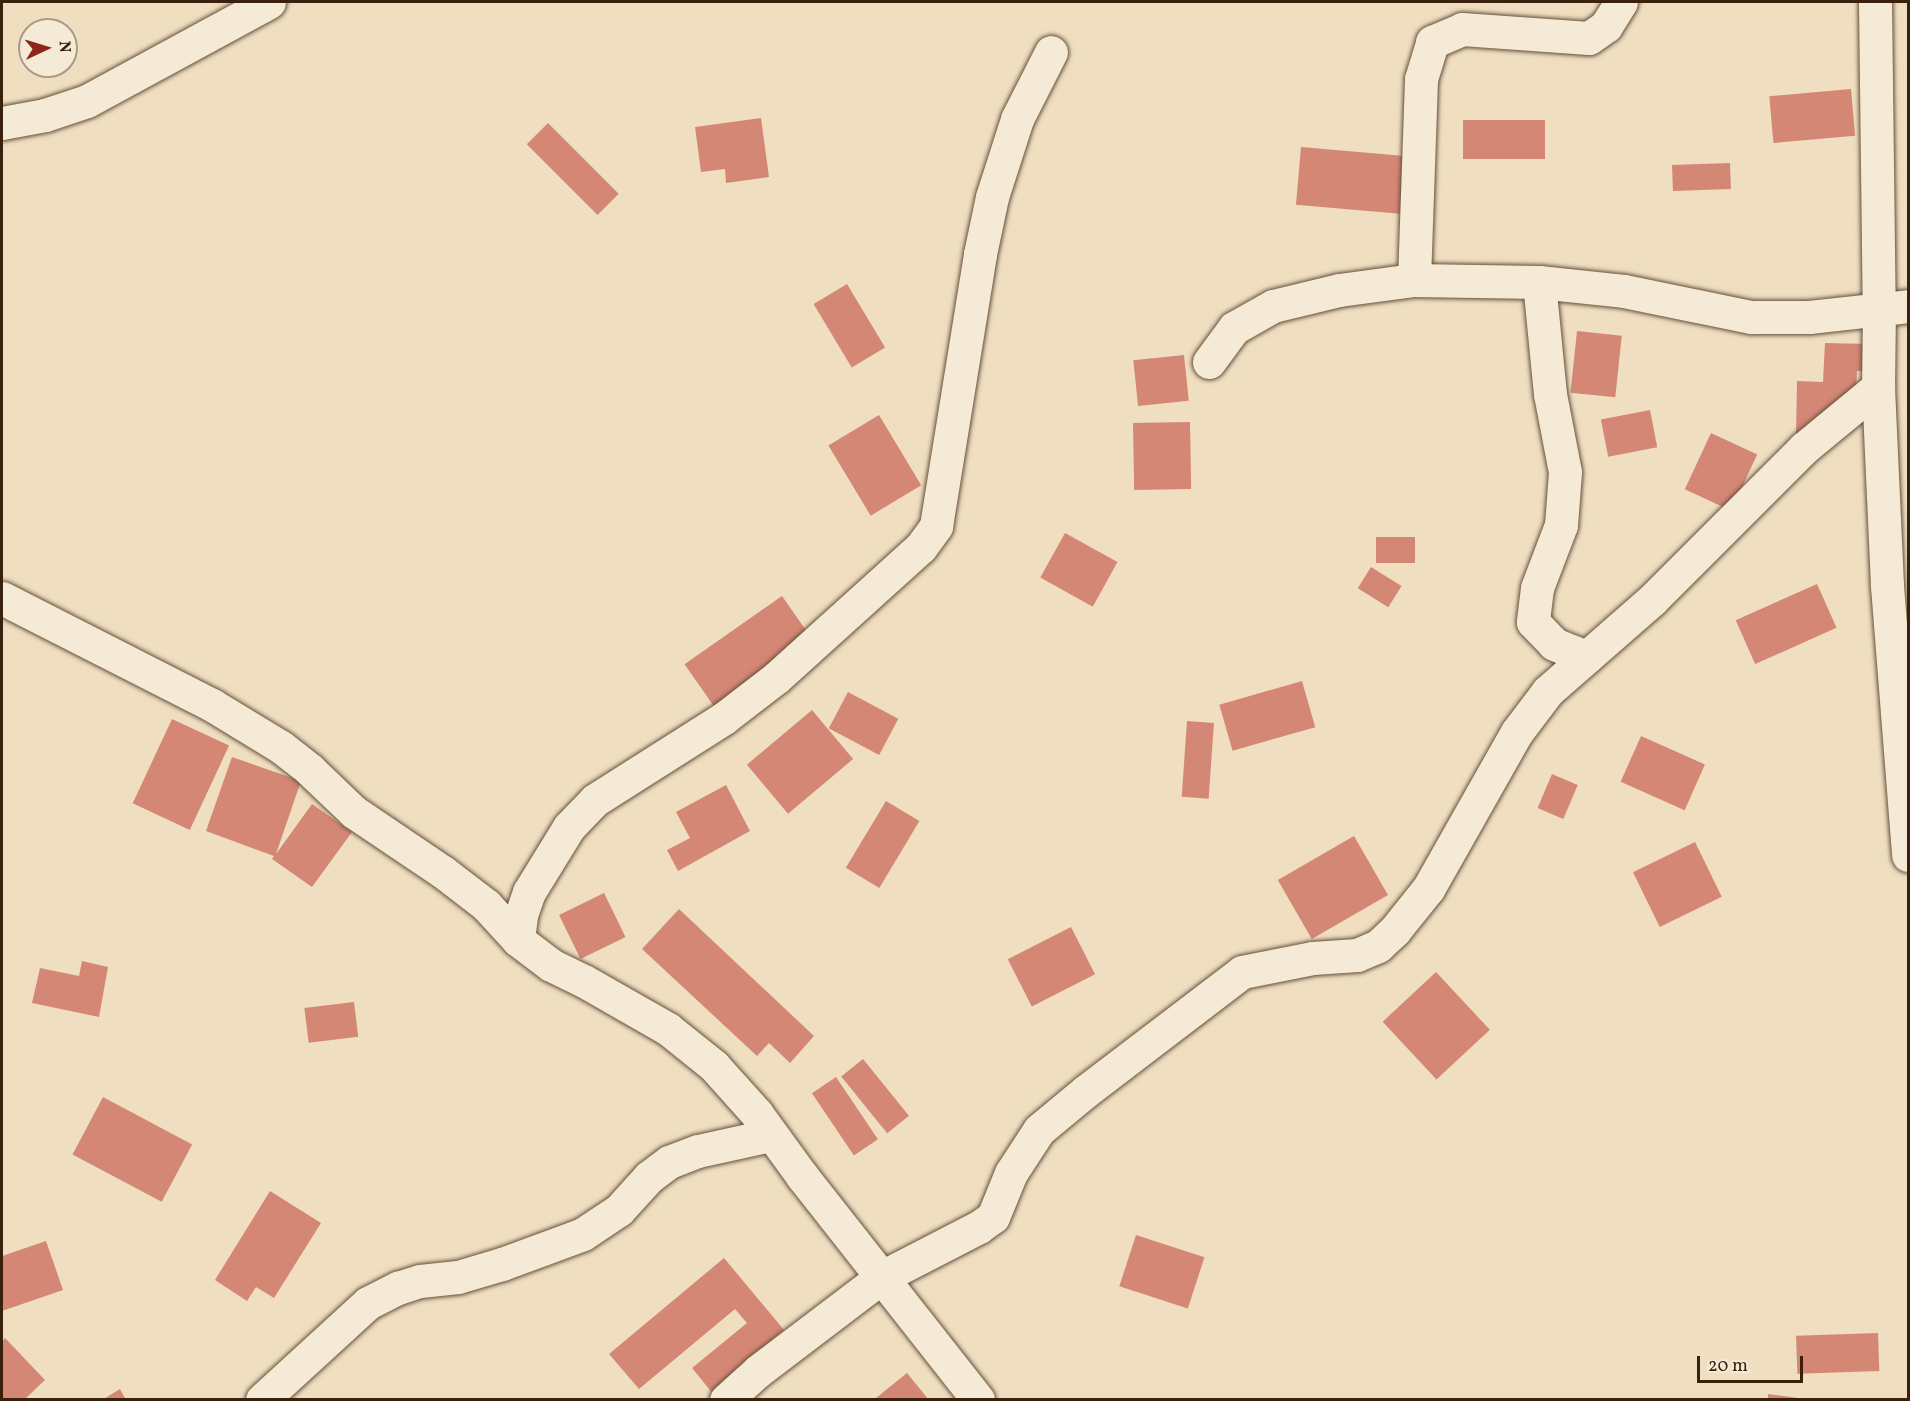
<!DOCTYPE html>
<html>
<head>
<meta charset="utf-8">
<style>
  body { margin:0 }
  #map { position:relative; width:1910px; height:1401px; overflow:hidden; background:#efdec0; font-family:Vollkorn,serif }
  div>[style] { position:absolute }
  .building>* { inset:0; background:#d58776; transform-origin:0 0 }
  .roads { filter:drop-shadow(0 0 2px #66503a) drop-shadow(0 0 2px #66503a) }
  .minor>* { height:33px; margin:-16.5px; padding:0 16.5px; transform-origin:16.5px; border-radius:16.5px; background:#f5ead6 }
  span { translate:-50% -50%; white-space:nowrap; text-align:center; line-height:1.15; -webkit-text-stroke:4.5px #f5ead6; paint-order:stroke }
  .frame { position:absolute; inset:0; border:3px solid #39210d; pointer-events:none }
  .north { position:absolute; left:18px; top:18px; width:60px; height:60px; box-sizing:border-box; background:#f5ead6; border:2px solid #aa9a86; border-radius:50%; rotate:86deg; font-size:16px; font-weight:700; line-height:24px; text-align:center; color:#39210d }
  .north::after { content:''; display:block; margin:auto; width:21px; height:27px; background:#8f2418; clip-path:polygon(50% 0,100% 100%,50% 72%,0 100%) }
  .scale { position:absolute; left:1697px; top:1356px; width:106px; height:27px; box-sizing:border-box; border:3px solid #39210d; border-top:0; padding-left:8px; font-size:18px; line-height:21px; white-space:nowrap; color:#39210d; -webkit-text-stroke:4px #f5ead6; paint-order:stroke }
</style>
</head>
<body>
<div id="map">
  <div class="building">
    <i style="left:1851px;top:89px;width:47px;height:82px;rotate:85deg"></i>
    <i style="clip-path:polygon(761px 118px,769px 177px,726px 183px,725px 169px,701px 172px,695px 127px)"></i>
    <i style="left:1545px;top:120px;width:39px;height:82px;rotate:90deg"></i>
    <i style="left:548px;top:123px;width:100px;height:30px;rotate:45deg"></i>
    <i style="left:1301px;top:147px;width:104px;height:58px;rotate:5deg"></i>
    <i style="left:1730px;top:163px;width:26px;height:58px;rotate:88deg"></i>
    <i style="left:847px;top:284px;width:74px;height:39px;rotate:59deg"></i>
    <i style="left:1577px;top:331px;width:45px;height:62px;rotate:6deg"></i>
    <i style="clip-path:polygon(1825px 343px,1872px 344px,1871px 371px,1857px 371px,1855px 412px,1825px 435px,1796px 433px,1797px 381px,1823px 382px)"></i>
    <i style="left:1184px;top:355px;width:46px;height:51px;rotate:84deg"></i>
    <i style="left:1650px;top:410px;width:38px;height:50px;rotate:79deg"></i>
    <i style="left:879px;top:415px;width:82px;height:59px;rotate:59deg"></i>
    <i style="left:1190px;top:422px;width:67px;height:57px;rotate:89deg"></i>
    <i style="left:1711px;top:433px;width:51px;height:62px;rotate:25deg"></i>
    <i style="left:1065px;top:533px;width:60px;height:51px;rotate:29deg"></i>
    <i style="left:1376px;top:537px;width:39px;height:26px"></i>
    <i style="left:1371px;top:567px;width:36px;height:25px;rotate:32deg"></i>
    <i style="left:1817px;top:584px;width:48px;height:89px;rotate:66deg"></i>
    <i style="left:782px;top:596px;width:71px;height:119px;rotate:55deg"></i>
    <i style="left:1302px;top:681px;width:48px;height:86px;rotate:74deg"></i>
    <i style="left:848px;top:692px;width:57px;height:41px;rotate:28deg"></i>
    <i style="left:812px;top:710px;width:64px;height:85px;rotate:50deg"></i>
    <i style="left:172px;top:719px;width:63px;height:93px;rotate:25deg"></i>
    <i style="left:1187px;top:721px;width:27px;height:76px;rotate:4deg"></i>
    <i style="left:1641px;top:736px;width:70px;height:50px;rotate:24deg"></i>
    <i style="clip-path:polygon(232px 757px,301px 781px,276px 854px,312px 804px,352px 832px,312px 887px,272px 859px,274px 856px,206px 831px)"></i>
    <i style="left:1552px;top:774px;width:28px;height:37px;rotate:23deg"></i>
    <i style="clip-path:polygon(726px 785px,750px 831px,678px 871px,667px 850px,690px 838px,676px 812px)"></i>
    <i style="left:886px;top:801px;width:39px;height:78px;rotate:31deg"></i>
    <i style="left:1354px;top:836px;width:68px;height:88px;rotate:60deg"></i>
    <i style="left:1695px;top:842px;width:61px;height:69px;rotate:64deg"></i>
    <i style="left:604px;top:893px;width:49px;height:50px;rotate:64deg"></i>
    <i style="clip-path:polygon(679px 909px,814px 1036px,790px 1063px,769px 1043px,757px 1056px,642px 949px)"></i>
    <i style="left:1071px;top:927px;width:53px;height:71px;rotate:63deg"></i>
    <i style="clip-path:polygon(82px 961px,108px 967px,99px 1017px,32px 1003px,40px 968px,79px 976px)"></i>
    <i style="left:1436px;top:972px;width:79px;height:73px;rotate:47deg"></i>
    <i style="left:354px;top:1002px;width:35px;height:50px;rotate:83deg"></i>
    <i style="left:863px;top:1059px;width:73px;height:28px;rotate:51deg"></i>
    <i style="left:836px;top:1077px;width:75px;height:29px;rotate:56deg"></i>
    <i style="left:103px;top:1097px;width:101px;height:65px;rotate:28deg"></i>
    <i style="clip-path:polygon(270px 1191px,321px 1223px,274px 1298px,256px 1287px,247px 1301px,215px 1280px)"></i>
    <i style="left:1136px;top:1235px;width:72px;height:54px;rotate:18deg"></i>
    <i style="clip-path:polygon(46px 1241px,63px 1290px,2px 1311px,2px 1256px)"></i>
    <i style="clip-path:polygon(724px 1258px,784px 1330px,756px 1353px,718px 1400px,692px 1368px,747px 1323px,735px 1309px,639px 1389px,609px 1354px)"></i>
    <i style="left:1878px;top:1333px;width:38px;height:82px;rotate:88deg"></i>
    <i style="clip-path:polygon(5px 1338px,45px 1380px,24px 1400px,2px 1400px,2px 1342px)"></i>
    <i style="clip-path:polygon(907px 1373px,929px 1400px,878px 1400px,876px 1398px)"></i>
    <i style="clip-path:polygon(120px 1389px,126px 1400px,102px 1400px)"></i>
    <i style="clip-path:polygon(1768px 1394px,1798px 1398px,1798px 1400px,1768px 1400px)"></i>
  </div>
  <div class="roads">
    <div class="minor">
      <i style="left:1875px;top:2px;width:306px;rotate:89.3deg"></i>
      <i style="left:1879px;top:308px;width:79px;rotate:90.7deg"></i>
      <i style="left:1878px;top:387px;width:199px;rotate:87.4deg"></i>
      <i style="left:1887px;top:586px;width:270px;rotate:85.5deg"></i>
      <i style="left:2px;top:123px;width:44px;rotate:-10.5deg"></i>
      <i style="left:45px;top:115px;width:44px;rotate:-18.4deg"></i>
      <i style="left:87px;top:101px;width:207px;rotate:-28.5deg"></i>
      <i style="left:1414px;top:280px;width:201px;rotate:-88deg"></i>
      <i style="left:1421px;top:79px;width:39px;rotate:-73deg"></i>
      <i style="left:1432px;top:42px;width:33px;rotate:-23deg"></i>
      <i style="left:1462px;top:29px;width:127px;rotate:4.1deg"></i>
      <i style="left:1589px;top:38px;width:21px;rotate:-35deg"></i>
      <i style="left:1606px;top:26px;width:28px;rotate:-58deg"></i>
      <i style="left:1539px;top:282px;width:113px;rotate:84.4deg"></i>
      <i style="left:1550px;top:394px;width:79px;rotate:79.1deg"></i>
      <i style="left:1565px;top:472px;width:53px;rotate:94.3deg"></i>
      <i style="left:1561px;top:525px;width:67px;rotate:110.9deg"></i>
      <i style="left:1537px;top:588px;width:34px;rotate:97deg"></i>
      <i style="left:1533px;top:622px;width:30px;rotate:46deg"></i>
      <i style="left:1554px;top:644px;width:35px;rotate:22deg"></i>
      <i style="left:1209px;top:362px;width:42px;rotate:-53.7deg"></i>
      <i style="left:1234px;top:328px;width:45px;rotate:-29.4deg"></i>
      <i style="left:1273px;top:306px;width:68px;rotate:-13.6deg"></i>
      <i style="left:1339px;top:290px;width:76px;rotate:-7.6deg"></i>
      <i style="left:1414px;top:280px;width:125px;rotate:0.9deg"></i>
      <i style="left:1539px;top:282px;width:85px;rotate:6deg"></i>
      <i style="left:1624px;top:291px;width:130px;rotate:11.6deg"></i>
      <i style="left:1751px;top:317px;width:58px"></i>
      <i style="left:1809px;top:317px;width:100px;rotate:-6.3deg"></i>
      <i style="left:2px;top:598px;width:236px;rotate:27deg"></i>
      <i style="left:212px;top:705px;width:81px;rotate:31.3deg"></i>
      <i style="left:281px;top:747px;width:37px;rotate:38deg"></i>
      <i style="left:310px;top:770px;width:61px;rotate:43.7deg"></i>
      <i style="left:354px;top:812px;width:107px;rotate:34deg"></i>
      <i style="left:443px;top:872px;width:54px;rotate:37.5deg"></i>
      <i style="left:486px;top:905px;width:47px;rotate:47.6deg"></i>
      <i style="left:518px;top:940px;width:41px;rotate:37.1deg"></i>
      <i style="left:551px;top:965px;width:37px;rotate:26deg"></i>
      <i style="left:584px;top:981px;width:97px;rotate:29.7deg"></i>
      <i style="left:668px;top:1029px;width:59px;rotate:38.8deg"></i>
      <i style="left:714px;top:1066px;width:64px;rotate:48.1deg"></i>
      <i style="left:757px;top:1114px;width:77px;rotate:54deg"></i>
      <i style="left:802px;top:1176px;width:285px;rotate:51.8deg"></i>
      <i style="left:518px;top:940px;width:25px;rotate:-83deg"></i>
      <i style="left:521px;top:915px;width:24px;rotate:-71deg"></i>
      <i style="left:529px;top:892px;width:76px;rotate:-58.4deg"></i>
      <i style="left:569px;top:827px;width:37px;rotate:-46deg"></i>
      <i style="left:595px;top:800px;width:153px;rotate:-32.4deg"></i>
      <i style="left:724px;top:718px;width:66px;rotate:-37.6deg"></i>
      <i style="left:776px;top:678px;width:195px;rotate:-42.1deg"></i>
      <i style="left:921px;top:547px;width:26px;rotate:-54deg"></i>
      <i style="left:936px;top:526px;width:276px;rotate:-80.8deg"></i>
      <i style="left:980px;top:254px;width:58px;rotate:-78.1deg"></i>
      <i style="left:992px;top:197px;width:82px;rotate:-72.2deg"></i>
      <i style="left:1017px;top:119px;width:75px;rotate:-63.1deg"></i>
      <i style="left:262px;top:1400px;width:144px;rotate:-42.5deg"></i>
      <i style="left:368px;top:1303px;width:34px;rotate:-27deg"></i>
      <i style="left:398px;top:1288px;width:23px;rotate:-18deg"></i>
      <i style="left:420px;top:1281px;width:38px;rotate:-6deg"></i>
      <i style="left:458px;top:1277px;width:46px;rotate:-16.5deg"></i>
      <i style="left:502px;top:1264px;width:86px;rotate:-20.3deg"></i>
      <i style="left:583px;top:1234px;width:43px;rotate:-33.7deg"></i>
      <i style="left:619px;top:1210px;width:45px;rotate:-47.7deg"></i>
      <i style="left:649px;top:1177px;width:25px;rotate:-37deg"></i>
      <i style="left:669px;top:1162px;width:31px;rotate:-21deg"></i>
      <i style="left:698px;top:1151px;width:75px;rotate:-12.4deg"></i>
      <i style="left:726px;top:1400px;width:43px;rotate:-42.2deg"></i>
      <i style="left:758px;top:1371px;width:156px;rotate:-37.2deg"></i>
      <i style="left:882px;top:1277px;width:109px;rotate:-27.3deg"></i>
      <i style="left:979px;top:1227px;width:17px;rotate:-36deg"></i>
      <i style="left:993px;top:1217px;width:48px;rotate:-67.8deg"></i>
      <i style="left:1011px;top:1173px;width:51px;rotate:-56.9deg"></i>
      <i style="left:1039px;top:1130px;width:61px;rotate:-39.7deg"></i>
      <i style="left:1086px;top:1091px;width:196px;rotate:-37.3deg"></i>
      <i style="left:1242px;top:972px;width:72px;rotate:-11.2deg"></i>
      <i style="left:1313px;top:958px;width:44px;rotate:-3.9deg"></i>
      <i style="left:1357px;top:955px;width:23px;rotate:-23deg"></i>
      <i style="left:1378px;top:946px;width:23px;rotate:-43deg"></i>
      <i style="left:1395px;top:930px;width:53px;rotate:-51.2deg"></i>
      <i style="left:1428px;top:889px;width:180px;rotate:-60.5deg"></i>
      <i style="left:1517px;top:732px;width:51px;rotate:-52.9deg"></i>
      <i style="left:1548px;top:691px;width:138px;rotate:-41.2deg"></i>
      <i style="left:1652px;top:600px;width:215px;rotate:-45deg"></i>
      <i style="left:1804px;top:448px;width:96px;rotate:-39.5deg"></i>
    </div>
  </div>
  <div class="frame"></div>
  <div class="north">N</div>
  <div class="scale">20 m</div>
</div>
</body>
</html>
